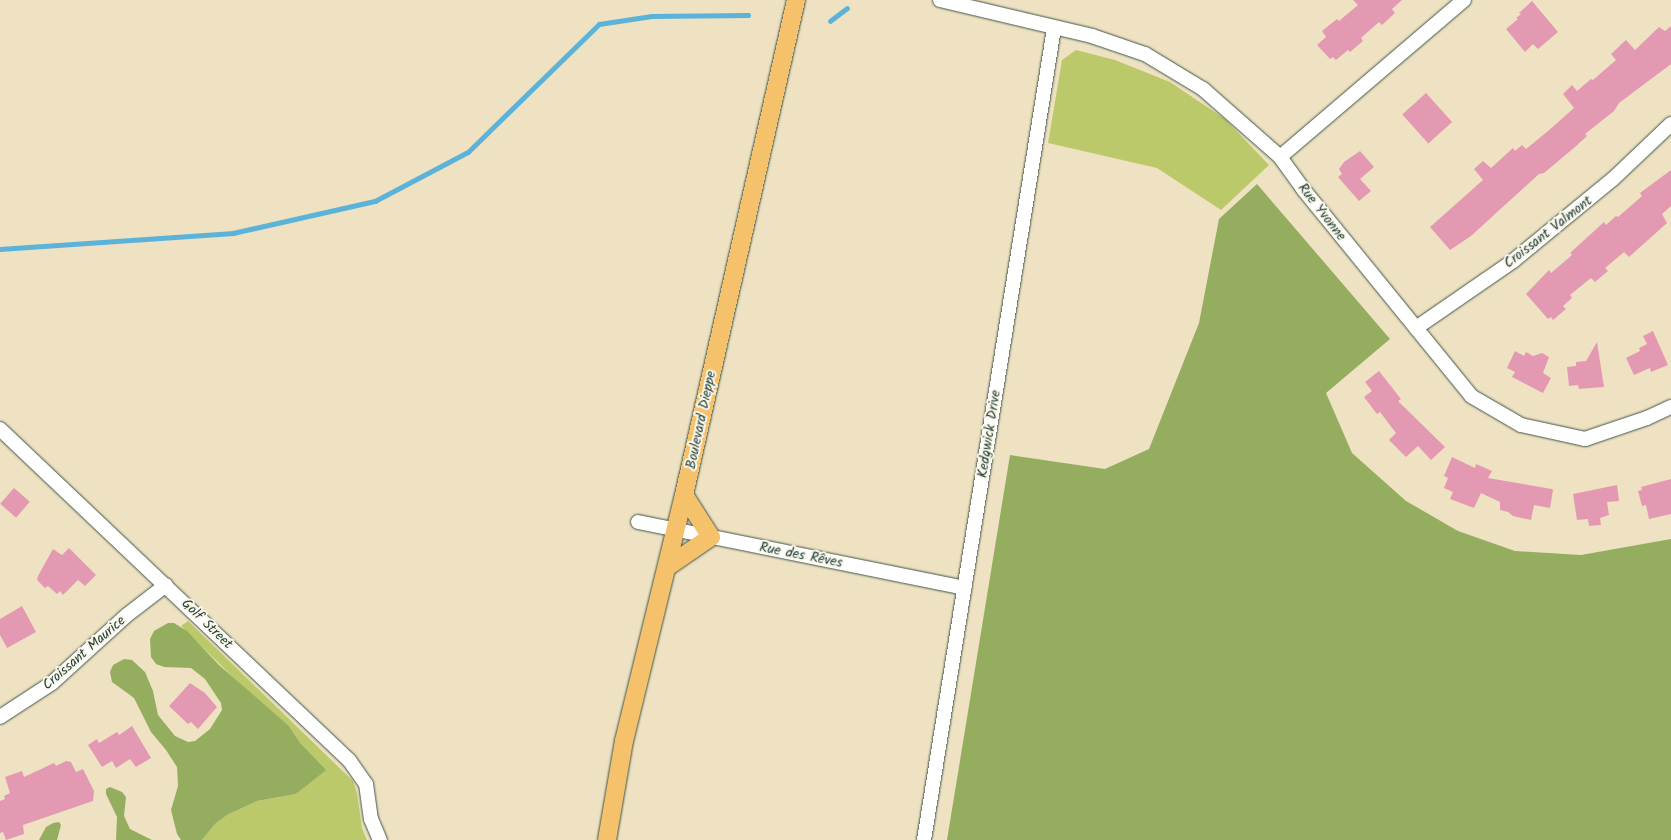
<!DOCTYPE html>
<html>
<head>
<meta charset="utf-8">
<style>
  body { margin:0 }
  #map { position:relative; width:1671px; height:840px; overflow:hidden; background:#efe2c2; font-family:Kalam,sans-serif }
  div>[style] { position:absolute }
  .green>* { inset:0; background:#bcc96b }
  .forest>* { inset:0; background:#95ad5f }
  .stream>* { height:4.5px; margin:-2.25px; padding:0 2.25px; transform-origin:2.25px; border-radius:2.25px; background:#5cb3d9 }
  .building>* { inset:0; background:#e499b3; transform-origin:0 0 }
  .roads { filter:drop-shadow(0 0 1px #3e5649) drop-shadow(0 0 1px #3e5649) }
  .minor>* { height:14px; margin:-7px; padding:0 7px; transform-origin:7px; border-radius:7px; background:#fff }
  .major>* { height:18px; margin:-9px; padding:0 9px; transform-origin:9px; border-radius:9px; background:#f5c16b }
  span { translate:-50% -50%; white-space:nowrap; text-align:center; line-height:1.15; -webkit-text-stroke:4px #fbf7ec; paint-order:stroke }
  .street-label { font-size:14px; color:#1f3d34 }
</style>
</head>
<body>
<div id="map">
  <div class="green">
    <i style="clip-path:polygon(1076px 50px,1115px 60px,1170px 82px,1225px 119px,1269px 165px,1221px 210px,1157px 168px,1048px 143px,1062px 60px)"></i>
    <i style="clip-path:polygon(188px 621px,353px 781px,357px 793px,362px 828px,367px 840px,202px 840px,215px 824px,227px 815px,257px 801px,296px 794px,316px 776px,301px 744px,289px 726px,246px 690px,181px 626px)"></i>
  </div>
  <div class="forest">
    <i style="clip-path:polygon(1257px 184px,1390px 339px,1326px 393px,1352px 453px,1406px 501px,1458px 531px,1515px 551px,1581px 555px,1671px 539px,1671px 840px,947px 840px,1010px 455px,1105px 469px,1149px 449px,1199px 323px,1219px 219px)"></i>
    <i style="clip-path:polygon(168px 623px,174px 623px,187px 631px,219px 665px,289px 726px,301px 744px,326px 770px,296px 794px,257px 801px,227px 815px,215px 824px,202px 840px,181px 840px,177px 834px,171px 810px,178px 786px,177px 767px,166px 750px,151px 732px,134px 698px,112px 682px,110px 672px,113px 665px,124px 659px,132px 660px,145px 672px,153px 691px,158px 715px,175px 736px,188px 742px,195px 741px,210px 729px,222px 710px,221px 703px,205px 679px,191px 668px,164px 667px,156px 664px,151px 657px,150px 639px,154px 631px)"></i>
    <i style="clip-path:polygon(110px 787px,122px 792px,126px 797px,124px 816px,130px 829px,152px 840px,116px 840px,117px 817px,106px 794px,106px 789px)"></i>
    <i style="clip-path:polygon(59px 822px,61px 825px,57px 840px,39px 840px,46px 827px,53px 823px)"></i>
  </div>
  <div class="stream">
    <i style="left:830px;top:21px;width:21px;rotate:-37deg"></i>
    <i style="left:0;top:249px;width:234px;rotate:-3.9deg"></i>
    <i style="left:233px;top:233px;width:146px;rotate:-12.7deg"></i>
    <i style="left:375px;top:201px;width:105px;rotate:-27.8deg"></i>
    <i style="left:468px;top:152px;width:183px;rotate:-44.3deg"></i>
    <i style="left:599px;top:24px;width:53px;rotate:-8.7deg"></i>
    <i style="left:651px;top:16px;width:97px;rotate:-0.6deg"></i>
  </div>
  <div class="building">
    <i style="clip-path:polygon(1353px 0,1402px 0,1392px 9px,1395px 13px,1382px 25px,1379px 22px,1361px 38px,1363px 41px,1350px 52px,1348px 50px,1336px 60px,1333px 57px,1330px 59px,1317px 45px,1326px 37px,1322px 31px,1337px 19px,1339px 21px,1358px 5px)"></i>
    <i style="clip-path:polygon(1532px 1px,1558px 32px,1538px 49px,1533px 44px,1525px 52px,1506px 29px,1518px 19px,1516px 18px,1521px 14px,1519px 13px)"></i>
    <i style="clip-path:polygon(1671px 26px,1671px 64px,1619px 103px,1614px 111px,1585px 134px,1587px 136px,1575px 147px,1544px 173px,1539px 174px,1471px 236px,1450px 250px,1430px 227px,1483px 180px,1474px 169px,1483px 161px,1491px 168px,1513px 148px,1515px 151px,1522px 145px,1526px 149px,1548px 131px,1574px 108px,1563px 94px,1572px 85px,1577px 91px,1591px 79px,1593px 80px,1616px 60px,1611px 54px,1626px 40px,1635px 50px,1659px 27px,1665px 31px)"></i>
    <i style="left:1426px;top:93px;width:39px;height:32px;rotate:48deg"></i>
    <i style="clip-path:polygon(1360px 151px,1374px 167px,1360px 179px,1371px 191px,1359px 201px,1338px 177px,1342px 174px,1339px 169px,1344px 162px)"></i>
    <i style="clip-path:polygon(1671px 170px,1671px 206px,1662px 214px,1667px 223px,1629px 257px,1624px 252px,1605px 268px,1608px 271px,1595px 282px,1591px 278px,1570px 295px,1572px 298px,1563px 306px,1566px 309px,1553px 320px,1551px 317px,1548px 319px,1526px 294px,1549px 270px,1551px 273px,1572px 255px,1570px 253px,1604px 222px,1606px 225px,1616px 216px,1618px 217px,1642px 196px,1640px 193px)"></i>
    <i style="clip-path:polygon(1653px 331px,1668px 365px,1651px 372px,1650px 368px,1634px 375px,1626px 358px,1640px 351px,1639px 348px,1647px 344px,1643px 336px)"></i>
    <i style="clip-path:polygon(1597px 342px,1604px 387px,1579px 389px,1578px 385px,1569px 386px,1567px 367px,1576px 366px,1576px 362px,1586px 361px)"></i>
    <i style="clip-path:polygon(1515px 351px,1524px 356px,1526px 352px,1533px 356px,1542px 353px,1549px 357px,1543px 373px,1551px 378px,1543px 393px,1512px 377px,1515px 372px,1507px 368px)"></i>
    <i style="clip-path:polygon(1379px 371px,1401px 399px,1398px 401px,1445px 447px,1431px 460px,1418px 446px,1406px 457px,1389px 440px,1396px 433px,1380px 412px,1377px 414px,1364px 397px,1372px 391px,1365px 382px)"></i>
    <i style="clip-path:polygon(1452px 457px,1475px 468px,1476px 464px,1492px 471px,1488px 478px,1552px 489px,1553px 490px,1550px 508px,1534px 505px,1531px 520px,1513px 516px,1508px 512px,1500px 510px,1500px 502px,1481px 493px,1474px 508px,1450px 499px,1453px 492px,1444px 488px,1448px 478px,1444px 476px)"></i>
    <i style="clip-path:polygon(1671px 479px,1671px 514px,1649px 519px,1646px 505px,1642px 506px,1638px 491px,1642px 490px,1641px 487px)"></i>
    <i style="clip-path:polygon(1617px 485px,1619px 501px,1607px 502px,1609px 515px,1600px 518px,1601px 525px,1589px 526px,1588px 519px,1577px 520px,1573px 494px)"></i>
    <i style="left:14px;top:488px;width:21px;height:21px;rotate:41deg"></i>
    <i style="clip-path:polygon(69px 548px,96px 575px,85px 586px,78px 580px,63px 595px,60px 591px,57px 594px,48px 586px,45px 588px,37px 580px,38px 576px,53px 549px,62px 555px)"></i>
    <i style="clip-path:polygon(22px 606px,36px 632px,7px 648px,0 635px,0 619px)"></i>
    <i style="clip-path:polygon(190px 683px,205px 693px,217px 707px,198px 729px,191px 722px,188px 724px,169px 706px)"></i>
    <i style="clip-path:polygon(132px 726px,151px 758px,136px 767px,130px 759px,116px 768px,112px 761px,102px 767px,88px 745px,97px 739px,99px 743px,117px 732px,119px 735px)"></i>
    <i style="clip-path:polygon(66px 761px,71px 762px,76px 772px,83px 769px,94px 791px,93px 801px,23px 825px,24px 834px,6px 840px,3px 832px,0 833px,0 801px,5px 799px,4px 796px,10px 793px,5px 777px,22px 771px,24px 777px,54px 763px,56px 766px)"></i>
  </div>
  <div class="roads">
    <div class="minor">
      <i style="left:940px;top:0;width:156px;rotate:13.3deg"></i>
      <i style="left:1092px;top:36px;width:56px;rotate:18.8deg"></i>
      <i style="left:1145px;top:54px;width:68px;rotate:31.1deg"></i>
      <i style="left:1203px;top:89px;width:103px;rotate:41.4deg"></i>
      <i style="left:1280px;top:157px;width:39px;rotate:54deg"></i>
      <i style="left:1303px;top:189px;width:267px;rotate:50.9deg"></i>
      <i style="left:1471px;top:396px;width:58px;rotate:30.1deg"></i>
      <i style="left:1521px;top:425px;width:66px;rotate:12.3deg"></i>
      <i style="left:1585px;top:439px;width:65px;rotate:-18.7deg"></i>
      <i style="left:1647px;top:418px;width:26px;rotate:-25deg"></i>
      <i style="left:1280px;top:157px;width:242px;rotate:-40.5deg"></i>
      <i style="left:1416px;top:328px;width:118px;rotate:-34.6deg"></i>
      <i style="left:1513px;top:261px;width:129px;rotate:-39.4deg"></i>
      <i style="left:1613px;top:179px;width:80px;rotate:-43.5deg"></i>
      <i style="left:0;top:429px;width:481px;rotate:43.5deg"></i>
      <i style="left:349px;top:760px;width:29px;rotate:55deg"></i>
      <i style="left:366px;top:784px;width:35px;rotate:82deg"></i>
      <i style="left:371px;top:819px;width:23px;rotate:67deg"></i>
      <i style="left:638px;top:522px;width:333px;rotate:11.4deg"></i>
      <i style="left:0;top:717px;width:62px;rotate:-33.2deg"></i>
      <i style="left:52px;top:683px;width:101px;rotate:-42.2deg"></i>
      <i style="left:127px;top:615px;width:49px;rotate:-37.6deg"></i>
      <i style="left:924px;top:840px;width:822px;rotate:-80.9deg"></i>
    </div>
    <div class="major">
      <i style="left:667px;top:567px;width:53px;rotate:-34.3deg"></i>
      <i style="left:711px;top:537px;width:50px;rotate:-122.7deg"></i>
      <i style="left:607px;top:840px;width:100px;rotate:-80.3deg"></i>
      <i style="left:624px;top:741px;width:253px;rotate:-76.3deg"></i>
      <i style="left:684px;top:495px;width:508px;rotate:-77.25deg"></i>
    </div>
  </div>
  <div class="street-label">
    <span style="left:1322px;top:212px;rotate:52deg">Rue Yvonne</span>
    <span style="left:1548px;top:232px;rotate:-38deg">Croissant Valmont</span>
    <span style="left:701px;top:420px;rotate:-78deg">Boulevard Dieppe</span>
    <span style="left:989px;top:434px;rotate:-81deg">Kedgwick Drive</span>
    <span style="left:801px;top:555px;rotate:11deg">Rue des Rêves</span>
    <span style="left:207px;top:624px;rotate:44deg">Golf Street</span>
    <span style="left:84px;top:653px;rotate:-41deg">Croissant Maurice</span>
  </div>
</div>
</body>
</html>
